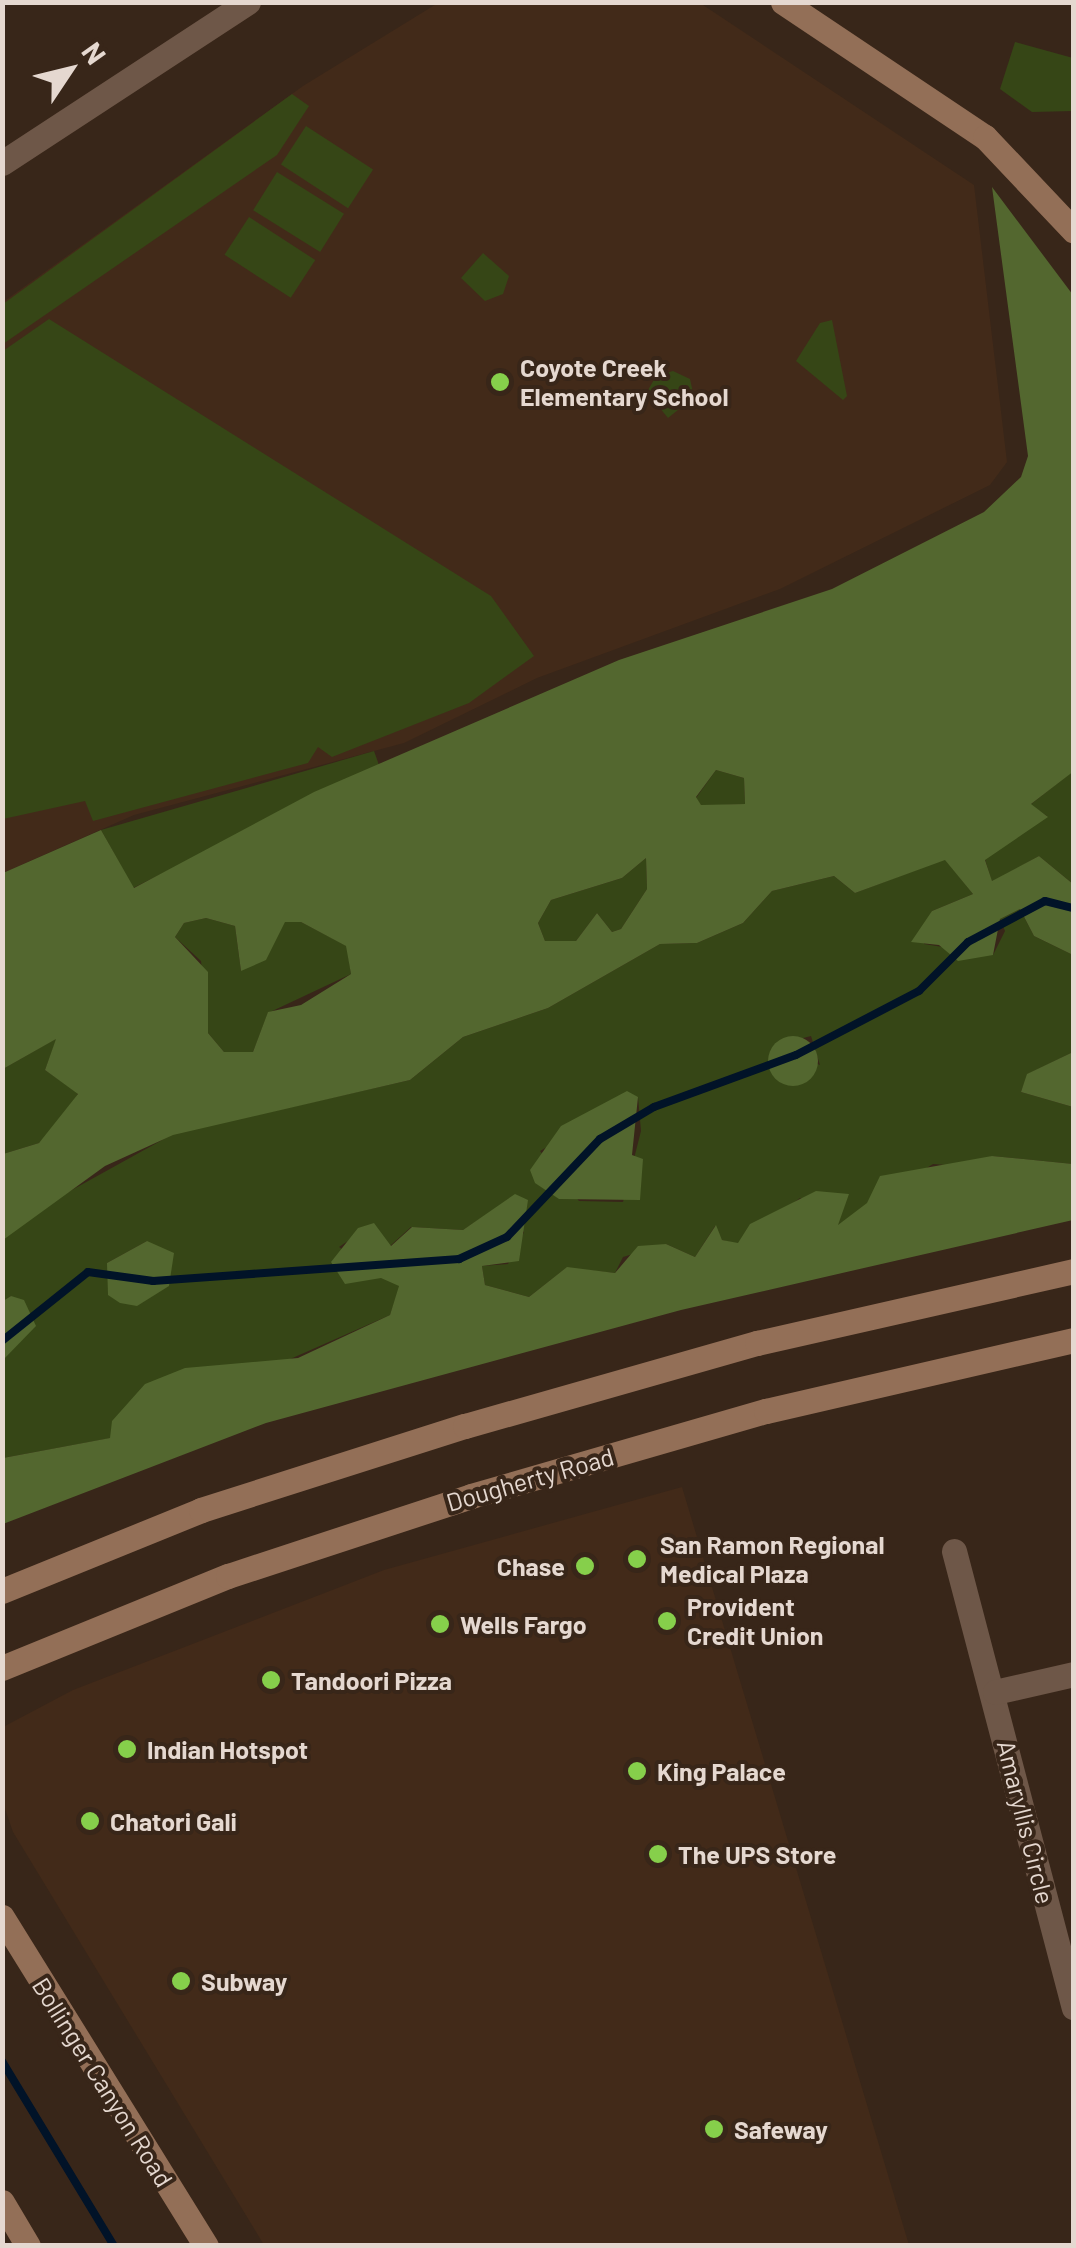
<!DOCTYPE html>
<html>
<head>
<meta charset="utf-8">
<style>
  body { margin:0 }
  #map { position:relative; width:1076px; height:2248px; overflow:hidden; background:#382619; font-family:Barlow,sans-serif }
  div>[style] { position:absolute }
  .built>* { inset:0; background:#422a19 }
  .green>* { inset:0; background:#364616; transform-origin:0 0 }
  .forest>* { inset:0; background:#53672f }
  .round { border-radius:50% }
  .stream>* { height:8px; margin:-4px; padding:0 4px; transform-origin:4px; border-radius:4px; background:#011328 }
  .street>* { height:25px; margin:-12.5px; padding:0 12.5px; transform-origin:12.5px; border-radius:12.5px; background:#6e5748 }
  .secondary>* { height:25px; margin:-12.5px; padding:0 12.5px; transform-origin:12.5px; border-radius:12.5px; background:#936f57 }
  .dots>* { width:28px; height:28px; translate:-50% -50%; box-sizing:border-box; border:5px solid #382619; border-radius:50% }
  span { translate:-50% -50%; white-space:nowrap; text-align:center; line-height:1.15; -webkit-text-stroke:8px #382619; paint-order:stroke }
  .poi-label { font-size:25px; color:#e5d8d0; font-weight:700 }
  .left { translate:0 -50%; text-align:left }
  .right { translate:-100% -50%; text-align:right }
  .street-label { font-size:25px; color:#e5d8d0 }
  .frame { position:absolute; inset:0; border:5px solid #e5d8d0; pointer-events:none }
  .north { position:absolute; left:20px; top:20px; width:100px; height:100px; -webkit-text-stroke:8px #382619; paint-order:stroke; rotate:55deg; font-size:28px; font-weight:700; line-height:40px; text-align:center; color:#e5d8d0 }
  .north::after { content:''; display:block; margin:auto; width:35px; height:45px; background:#e5d8d0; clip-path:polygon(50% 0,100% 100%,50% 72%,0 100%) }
</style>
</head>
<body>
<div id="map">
  <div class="built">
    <i style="clip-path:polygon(438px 3px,700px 3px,974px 185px,1007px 462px,990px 485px,780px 589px,537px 678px,404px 743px,134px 815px,3px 873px,3px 302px,303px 86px)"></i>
    <i style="clip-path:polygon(682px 1487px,909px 2245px,264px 2245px,13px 1832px,3px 1803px,3px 1727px,73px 1690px,384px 1570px)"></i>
  </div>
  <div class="green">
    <i style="clip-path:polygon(1015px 42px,1073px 58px,1073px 111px,1032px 112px,1000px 89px)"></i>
    <i style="clip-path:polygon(292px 94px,309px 106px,277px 155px,3px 344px,3px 304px)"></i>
    <i style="left:306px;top:126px;width:80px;height:46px;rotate:33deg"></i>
    <i style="left:277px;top:172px;width:79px;height:45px;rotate:32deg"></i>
    <i style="left:249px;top:217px;width:79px;height:45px;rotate:33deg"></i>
    <i style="clip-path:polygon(483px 253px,509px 276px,503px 294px,485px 301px,461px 278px)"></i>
    <i style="clip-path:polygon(49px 319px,491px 596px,534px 656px,469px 703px,332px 757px,318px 747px,308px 763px,93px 821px,85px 801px,3px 819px,3px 351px)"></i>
    <i style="clip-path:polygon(832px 320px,847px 396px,843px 400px,796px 361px,820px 323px)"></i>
    <i style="clip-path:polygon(673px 371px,690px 379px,694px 397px,668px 418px,647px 392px,656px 376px)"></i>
    <i style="clip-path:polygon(374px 751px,379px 765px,133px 888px,101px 830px)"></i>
    <i style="clip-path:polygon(716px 770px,744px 778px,745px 804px,701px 806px,696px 798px)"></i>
    <i style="clip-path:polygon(1073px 771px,1073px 884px,1039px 856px,992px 882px,985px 859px,1047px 816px,1030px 805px)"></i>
    <i style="clip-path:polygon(646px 858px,647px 889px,621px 929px,612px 932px,597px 913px,576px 941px,545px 941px,538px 923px,551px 900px,622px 878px)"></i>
    <i style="clip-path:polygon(evenodd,945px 859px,973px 894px,932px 911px,924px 944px,993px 955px,1005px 931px,1000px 919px,1020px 909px,1034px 936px,1073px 955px,1073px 1052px,1028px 1074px,1021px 1092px,1073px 1107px,1073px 1164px,992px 1156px,972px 1167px,933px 1164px,837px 1226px,838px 1212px,800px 1198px,738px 1244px,722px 1240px,715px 1226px,695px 1257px,666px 1244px,623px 1257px,615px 1273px,566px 1268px,529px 1297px,485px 1285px,482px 1266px,508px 1264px,524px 1232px,489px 1213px,463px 1230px,411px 1227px,390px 1246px,373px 1224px,339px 1247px,400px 1286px,390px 1315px,111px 1438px,3px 1458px,3px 1360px,26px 1315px,11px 1296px,3px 1301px,3px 1240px,34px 1211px,173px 1134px,410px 1080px,463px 1037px,548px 1008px,660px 944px,697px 943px,743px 923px,772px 891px,834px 876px,855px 893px,945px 859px,811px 1036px,820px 1065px,775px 1047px,784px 1043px,811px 1036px,945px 859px,638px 1097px,641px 1131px,623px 1202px,579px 1201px,540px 1151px,638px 1097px,945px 859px,147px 1241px,137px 1306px,107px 1263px,147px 1241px)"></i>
    <i style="clip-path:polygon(206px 918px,235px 926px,241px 971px,285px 921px,301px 922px,347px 946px,351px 974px,268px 1013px,253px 1052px,224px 1052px,208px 1033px,201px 961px,175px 937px,184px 923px)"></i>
    <i style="clip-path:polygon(57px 1038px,45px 1070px,78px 1093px,68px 1117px,39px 1143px,3px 1154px,3px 1069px)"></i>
  </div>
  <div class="forest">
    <i style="clip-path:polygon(evenodd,992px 187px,1073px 295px,1074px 771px,1031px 804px,1048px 817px,985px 860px,992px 881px,1039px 856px,1073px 884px,1073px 955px,1034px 936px,1020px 909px,1000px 919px,993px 955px,958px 961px,939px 945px,911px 942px,932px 911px,973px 894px,945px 860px,855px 893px,834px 876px,772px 891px,743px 923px,697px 943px,660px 944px,548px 1008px,463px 1037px,410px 1080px,173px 1135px,105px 1166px,3px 1240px,3px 1154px,39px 1143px,78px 1094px,45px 1070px,56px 1039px,3px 1069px,3px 873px,101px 830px,134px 888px,314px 792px,619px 660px,832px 589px,984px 512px,1021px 477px,1028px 456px,992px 187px,716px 770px,744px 778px,745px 804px,701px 805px,696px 797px,716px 770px,992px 187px,646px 858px,647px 889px,621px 929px,612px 932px,597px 913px,576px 941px,545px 941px,538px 923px,551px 900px,622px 878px,646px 858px,992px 187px,206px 918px,235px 926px,241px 971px,266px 960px,285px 922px,301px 922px,346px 946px,351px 974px,301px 1005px,268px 1012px,253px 1052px,224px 1052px,208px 1033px,208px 972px,175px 937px,184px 923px,206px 918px)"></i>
    <i class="round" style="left:768px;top:1036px;width:50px;height:50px"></i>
    <i style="clip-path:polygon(1073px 1052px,1073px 1107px,1021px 1092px,1027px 1074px)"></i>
    <i style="clip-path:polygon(627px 1091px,638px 1097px,632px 1155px,643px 1159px,640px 1200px,559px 1199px,535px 1183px,530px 1170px,561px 1126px)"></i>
    <i style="clip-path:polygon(992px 1156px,1073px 1164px,1073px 1220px,681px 1310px,266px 1423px,3px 1524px,3px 1458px,110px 1438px,112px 1421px,145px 1384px,185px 1368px,298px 1358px,390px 1315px,399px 1286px,381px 1278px,345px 1284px,331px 1262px,358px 1228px,374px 1223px,391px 1246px,412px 1227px,463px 1230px,515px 1194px,528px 1200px,519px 1261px,482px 1266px,485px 1285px,529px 1297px,567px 1267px,615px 1273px,638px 1246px,666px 1244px,695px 1257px,716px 1225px,722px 1240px,738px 1243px,750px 1224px,816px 1191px,849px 1194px,838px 1225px,867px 1203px,880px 1176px)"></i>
    <i style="clip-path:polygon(147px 1241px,174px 1253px,169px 1286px,137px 1306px,120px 1303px,108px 1295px,107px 1263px)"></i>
    <i style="clip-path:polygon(11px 1296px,24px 1300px,36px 1326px,3px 1360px,3px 1301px)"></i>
  </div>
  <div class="stream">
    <i style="left:2px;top:1341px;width:110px;rotate:-38.7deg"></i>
    <i style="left:88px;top:1272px;width:66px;rotate:7.9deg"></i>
    <i style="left:153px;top:1281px;width:307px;rotate:-4.1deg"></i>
    <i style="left:459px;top:1259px;width:53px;rotate:-24.6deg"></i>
    <i style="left:507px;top:1237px;width:135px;rotate:-46.5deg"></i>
    <i style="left:600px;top:1139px;width:63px;rotate:-30.7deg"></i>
    <i style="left:654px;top:1107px;width:151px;rotate:-20.1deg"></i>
    <i style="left:796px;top:1055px;width:139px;rotate:-27.5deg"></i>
    <i style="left:919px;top:991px;width:69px;rotate:-45deg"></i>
    <i style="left:968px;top:942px;width:87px;rotate:-28deg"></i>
    <i style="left:1045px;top:901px;width:30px;rotate:14deg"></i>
    <i style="left:2px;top:2061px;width:216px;rotate:58.8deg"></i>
  </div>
  <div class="street">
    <i style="left:2px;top:163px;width:294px;rotate:-33.2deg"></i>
    <i style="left:954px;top:1551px;width:472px;rotate:75.3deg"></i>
    <i style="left:995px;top:1692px;width:81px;rotate:-12.8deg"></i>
  </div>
  <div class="secondary">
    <i style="left:783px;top:2px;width:243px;rotate:33.8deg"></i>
    <i style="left:985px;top:137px;width:129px;rotate:46.6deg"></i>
    <i style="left:2px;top:1591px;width:215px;rotate:-22.1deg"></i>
    <i style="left:201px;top:1510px;width:277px;rotate:-17.7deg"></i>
    <i style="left:465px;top:1426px;width:304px;rotate:-15.9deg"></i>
    <i style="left:757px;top:1343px;width:325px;rotate:-12.8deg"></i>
    <i style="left:2px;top:1668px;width:244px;rotate:-22.2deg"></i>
    <i style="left:228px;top:1576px;width:256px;rotate:-18.2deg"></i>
    <i style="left:471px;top:1496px;width:307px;rotate:-16.1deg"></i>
    <i style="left:766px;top:1411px;width:316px;rotate:-13deg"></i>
    <i style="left:2px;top:1917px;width:387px;rotate:58.2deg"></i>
    <i style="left:2px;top:2202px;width:51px;rotate:59.4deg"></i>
  </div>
  <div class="dots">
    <i style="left:500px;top:382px;background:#86cf4b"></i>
    <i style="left:637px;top:1559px;background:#86cf4b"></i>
    <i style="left:585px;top:1566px;background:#86cf4b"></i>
    <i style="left:667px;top:1621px;background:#86cf4b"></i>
    <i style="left:440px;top:1624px;background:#86cf4b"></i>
    <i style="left:271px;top:1680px;background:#86cf4b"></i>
    <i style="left:127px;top:1749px;background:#86cf4b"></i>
    <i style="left:637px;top:1771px;background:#86cf4b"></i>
    <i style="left:90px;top:1821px;background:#86cf4b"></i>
    <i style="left:658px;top:1854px;background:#86cf4b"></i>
    <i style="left:181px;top:1981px;background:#86cf4b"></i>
    <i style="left:714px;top:2129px;background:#86cf4b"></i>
  </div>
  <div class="poi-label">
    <span class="left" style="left:520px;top:382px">Coyote Creek<br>Elementary School</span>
    <span class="left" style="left:660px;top:1559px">San Ramon Regional<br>Medical Plaza</span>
    <span class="right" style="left:565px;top:1566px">Chase</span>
    <span class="left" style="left:687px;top:1621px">Provident<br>Credit Union</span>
    <span class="left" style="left:460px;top:1624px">Wells Fargo</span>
    <span class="left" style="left:291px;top:1680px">Tandoori Pizza</span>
    <span class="left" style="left:147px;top:1749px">Indian Hotspot</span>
    <span class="left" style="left:657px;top:1771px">King Palace</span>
    <span class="left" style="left:110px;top:1821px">Chatori Gali</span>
    <span class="left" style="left:678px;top:1854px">The UPS Store</span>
    <span class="left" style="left:201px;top:1981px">Subway</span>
    <span class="left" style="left:734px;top:2129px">Safeway</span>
  </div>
  <div class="street-label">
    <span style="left:530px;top:1479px;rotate:-16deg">Dougherty Road</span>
    <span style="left:1026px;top:1822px;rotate:76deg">Amaryllis Circle</span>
    <span style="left:103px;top:2082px;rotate:58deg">Bollinger Canyon Road</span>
  </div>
  <div class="frame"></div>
  <div class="north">N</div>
</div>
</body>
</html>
